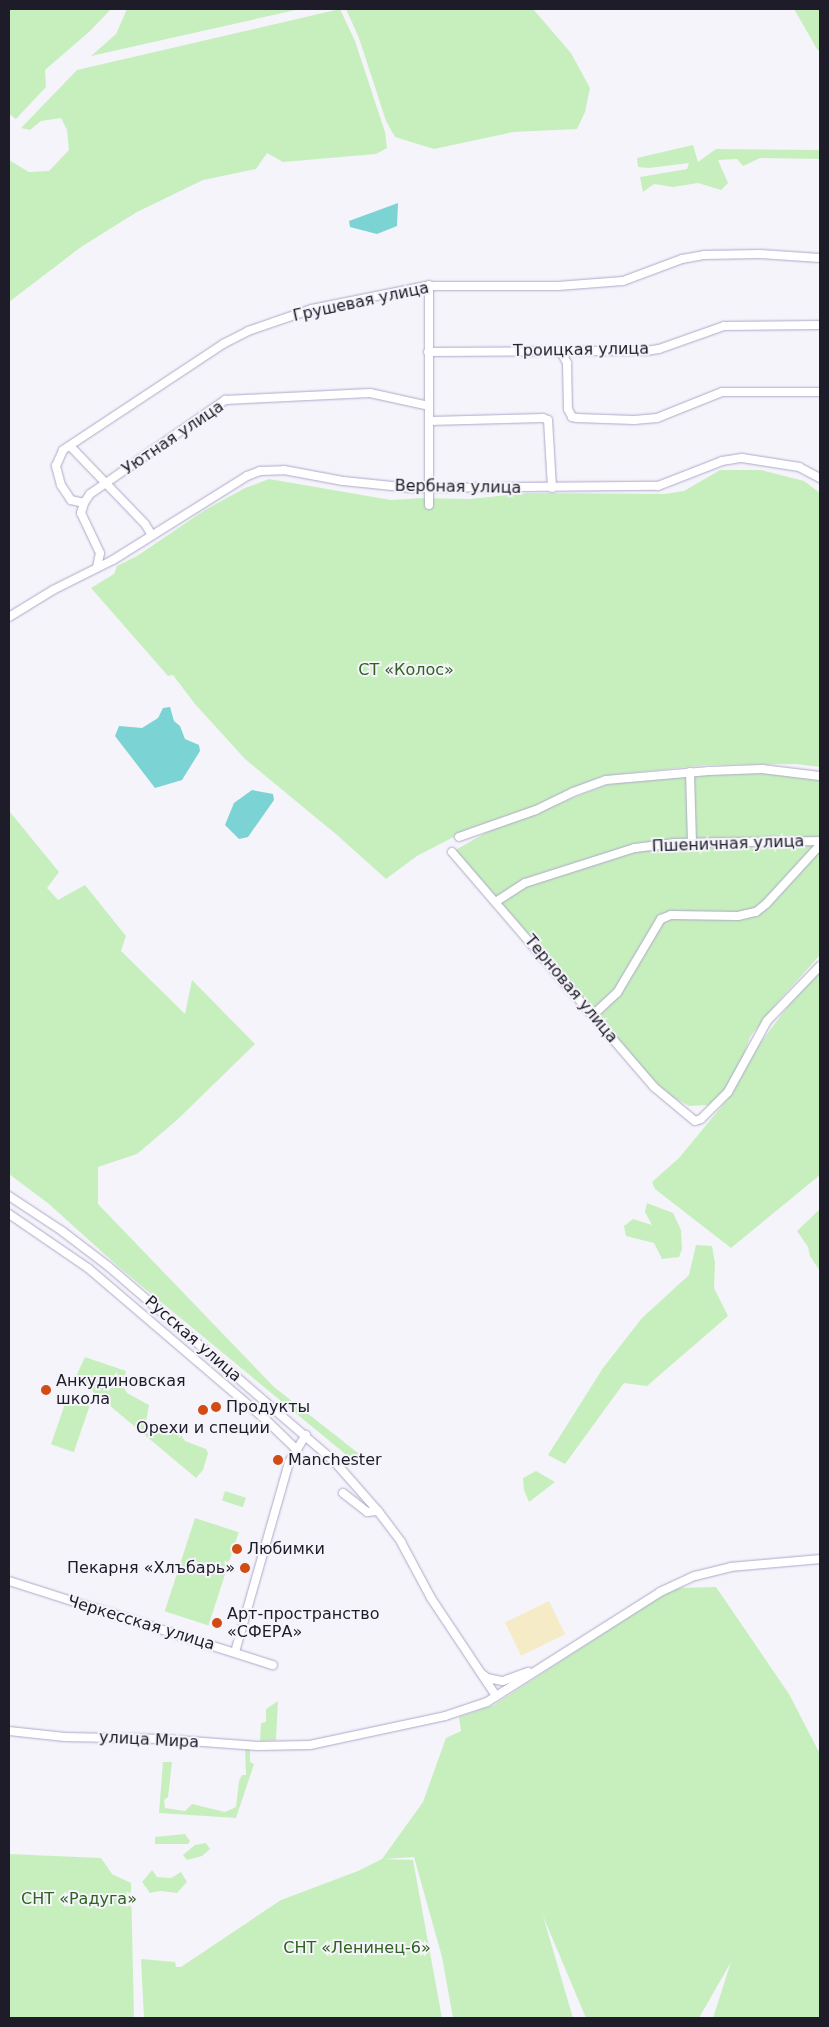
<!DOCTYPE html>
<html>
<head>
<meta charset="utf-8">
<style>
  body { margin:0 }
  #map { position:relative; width:829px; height:2027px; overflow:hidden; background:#f5f4fb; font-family:"DejaVu Sans",sans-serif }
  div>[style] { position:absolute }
  .green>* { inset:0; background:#c7efbe; transform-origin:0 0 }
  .sand>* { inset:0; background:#f5ebc6; transform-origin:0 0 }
  .water>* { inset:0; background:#7bd3d3 }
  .roads { filter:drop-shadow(0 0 1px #aea8c9) drop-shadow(0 0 1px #aea8c9) }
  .minor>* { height:8px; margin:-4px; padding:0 4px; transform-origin:4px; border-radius:4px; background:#fff }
  .dots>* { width:14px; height:14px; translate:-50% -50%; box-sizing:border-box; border:2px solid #f5f4fb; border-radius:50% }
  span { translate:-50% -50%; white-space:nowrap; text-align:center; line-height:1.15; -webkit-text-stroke:4px #f5f4fb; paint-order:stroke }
  .street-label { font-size:16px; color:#1e1c28 }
  .park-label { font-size:16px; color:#2d631f }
  .poi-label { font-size:16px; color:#1e1c28 }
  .left { translate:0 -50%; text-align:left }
  .right { translate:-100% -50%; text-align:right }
  .frame { position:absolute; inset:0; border:10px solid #1e1c28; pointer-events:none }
</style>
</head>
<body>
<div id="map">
  <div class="green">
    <i style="clip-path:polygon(9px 9px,111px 9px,90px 31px,45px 70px,46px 87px,16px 119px,9px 114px)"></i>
    <i style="clip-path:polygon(127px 9px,300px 9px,91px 56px,116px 34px)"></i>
    <i style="clip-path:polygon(340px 9px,355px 41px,385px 132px,387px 148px,376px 154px,283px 162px,267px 153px,256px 169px,203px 180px,137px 212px,81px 247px,9px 302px,9px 160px,29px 172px,49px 171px,69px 150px,67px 130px,61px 118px,41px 121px,30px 130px,21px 128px,77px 70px)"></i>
    <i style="clip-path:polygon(346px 9px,533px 9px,571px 53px,590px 88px,585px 112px,577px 129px,513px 132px,434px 149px,395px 137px,386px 121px,359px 38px)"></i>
    <i style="clip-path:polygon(794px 9px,820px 9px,820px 52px,817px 49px)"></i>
    <i style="clip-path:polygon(693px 145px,698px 162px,716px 149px,820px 150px,820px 159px,760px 158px,743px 166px,737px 159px,718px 160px,728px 183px,721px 190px,698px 183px,673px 187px,654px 184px,643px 192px,640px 177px,687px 169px,689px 163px,649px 168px,638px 167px,637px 158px)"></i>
    <i style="clip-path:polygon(720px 470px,761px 470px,804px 481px,820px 493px,820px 767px,796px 764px,706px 765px,602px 776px,533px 807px,471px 828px,417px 856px,386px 879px,337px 835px,245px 759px,195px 704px,173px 675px,168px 676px,91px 588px,114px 574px,117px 566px,137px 556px,205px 510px,245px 488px,269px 479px,391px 500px,423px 498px,470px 499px,528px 493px,664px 494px,684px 491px)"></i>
    <i style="clip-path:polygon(784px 772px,820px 778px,820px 955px,775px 1005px,750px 1037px,737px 1075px,720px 1097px,709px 1105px,689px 1106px,654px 1087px,452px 852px,489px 831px,606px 785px,646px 778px,689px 774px)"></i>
    <i style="clip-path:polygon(10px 812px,59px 872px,47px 888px,58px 900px,85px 885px,126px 936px,121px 951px,185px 1014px,192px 980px,255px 1044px,177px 1120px,137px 1154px,98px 1167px,98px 1204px,274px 1387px,358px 1453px,355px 1462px,121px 1269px,49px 1204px,9px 1174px)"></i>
    <i style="clip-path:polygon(820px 972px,820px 1175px,731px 1248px,655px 1189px,652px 1182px,679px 1158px,731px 1095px,761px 1042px,789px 1005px)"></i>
    <i style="clip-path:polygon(647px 1203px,673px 1213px,681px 1230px,682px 1249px,679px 1257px,662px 1259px,654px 1243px,626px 1236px,624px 1226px,633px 1219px,652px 1225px,645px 1212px)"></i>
    <i style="clip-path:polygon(820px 1209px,820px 1271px,810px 1256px,808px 1247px,797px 1231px)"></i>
    <i style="clip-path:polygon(696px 1245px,712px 1246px,715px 1263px,714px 1288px,728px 1316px,647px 1386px,624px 1383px,565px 1464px,548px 1455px,603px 1368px,642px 1318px,689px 1275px)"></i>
    <i style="clip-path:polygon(85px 1357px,126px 1371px,123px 1386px,127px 1393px,149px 1405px,146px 1422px,179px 1432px,185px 1441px,206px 1449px,208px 1453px,203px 1470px,196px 1478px,78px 1379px,77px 1374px)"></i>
    <i style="left:67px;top:1398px;width:24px;height:49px;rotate:19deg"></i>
    <i style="clip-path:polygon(536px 1471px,555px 1482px,529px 1502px,524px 1490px,523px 1478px)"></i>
    <i style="left:225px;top:1491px;width:22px;height:10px;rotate:18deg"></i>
    <i style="left:195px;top:1518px;width:46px;height:98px;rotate:18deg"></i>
    <i style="clip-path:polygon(716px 1587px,789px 1694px,820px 1754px,820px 2018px,713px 2018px,731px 1962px,699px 2018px,586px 2018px,543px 1916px,573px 2018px,453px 2018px,442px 1957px,414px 1857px,384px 1859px,413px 1860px,442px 2018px,144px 2018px,141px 1959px,175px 1962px,176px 1967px,181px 1967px,281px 1900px,358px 1871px,382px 1859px,423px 1802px,446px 1738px,461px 1731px,459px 1717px,494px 1705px,656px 1599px,677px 1588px)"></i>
    <i style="clip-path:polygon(278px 1701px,276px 1740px,260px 1741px,261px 1723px,266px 1722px,266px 1709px)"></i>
    <i style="clip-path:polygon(250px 1748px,250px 1762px,254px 1764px,236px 1818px,159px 1813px,163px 1762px,172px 1762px,168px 1797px,164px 1800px,165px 1808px,185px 1811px,192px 1804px,225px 1812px,236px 1807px,239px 1781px,242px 1775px,246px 1775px,245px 1749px)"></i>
    <i style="clip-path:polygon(185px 1834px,190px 1841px,188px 1844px,155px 1844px,155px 1837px)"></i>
    <i style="clip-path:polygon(206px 1843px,210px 1849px,202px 1856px,187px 1860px,183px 1855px,195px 1845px)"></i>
    <i style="clip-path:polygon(9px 1854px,101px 1858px,112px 1874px,131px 1883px,134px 2018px,9px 2018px)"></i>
    <i style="clip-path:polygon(152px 1870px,157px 1877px,171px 1878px,181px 1872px,187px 1882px,177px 1893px,160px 1891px,150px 1893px,142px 1882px)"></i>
  </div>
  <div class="sand">
    <i style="left:549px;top:1601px;width:37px;height:49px;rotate:64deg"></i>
  </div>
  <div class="water">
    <i style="clip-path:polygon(398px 203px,397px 226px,377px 234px,350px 227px,349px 221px)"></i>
    <i style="clip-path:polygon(170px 707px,174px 721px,180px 726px,185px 739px,199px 745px,200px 751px,182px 780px,155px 788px,115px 736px,119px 726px,142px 728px,158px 718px,163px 708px)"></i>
    <i style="clip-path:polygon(252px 790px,273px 794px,274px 800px,248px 837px,239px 839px,225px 825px,234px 803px)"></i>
  </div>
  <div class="roads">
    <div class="minor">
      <i style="left:429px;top:285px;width:220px;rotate:90deg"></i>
      <i style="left:428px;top:352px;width:218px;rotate:-0.3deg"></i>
      <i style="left:646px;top:351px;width:13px;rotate:-9deg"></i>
      <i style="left:659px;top:349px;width:69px;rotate:-19.5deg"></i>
      <i style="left:724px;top:326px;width:96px;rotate:-0.6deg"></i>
      <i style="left:561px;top:352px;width:13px;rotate:61deg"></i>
      <i style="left:567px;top:363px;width:46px;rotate:88.8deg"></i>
      <i style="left:568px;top:409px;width:9px;rotate:63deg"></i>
      <i style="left:572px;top:417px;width:5px;rotate:11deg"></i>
      <i style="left:577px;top:418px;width:57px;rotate:2deg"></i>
      <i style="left:634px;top:420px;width:23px;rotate:-5deg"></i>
      <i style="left:657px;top:418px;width:70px;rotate:-21.8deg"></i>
      <i style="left:722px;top:392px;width:98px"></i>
      <i style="left:430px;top:421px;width:113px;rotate:-1.5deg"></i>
      <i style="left:543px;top:418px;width:5px;rotate:22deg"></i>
      <i style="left:548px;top:420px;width:68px;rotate:86.6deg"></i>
      <i style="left:70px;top:446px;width:108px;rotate:46.1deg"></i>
      <i style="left:145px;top:524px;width:13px;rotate:58deg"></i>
      <i style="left:84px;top:503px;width:13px;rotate:-167deg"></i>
      <i style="left:71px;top:500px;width:18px;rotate:-124deg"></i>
      <i style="left:61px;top:485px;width:20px;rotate:-105deg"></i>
      <i style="left:56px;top:466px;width:17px;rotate:-66deg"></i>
      <i style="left:63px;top:450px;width:192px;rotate:-33.5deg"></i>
      <i style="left:223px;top:344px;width:28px;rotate:-27deg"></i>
      <i style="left:248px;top:331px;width:68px;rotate:-19deg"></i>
      <i style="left:312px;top:309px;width:115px;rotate:-11.5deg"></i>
      <i style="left:425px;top:286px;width:133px"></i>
      <i style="left:558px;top:286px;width:65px;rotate:-4.4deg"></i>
      <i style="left:623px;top:281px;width:63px;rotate:-20.4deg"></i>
      <i style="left:682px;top:259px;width:22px;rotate:-10deg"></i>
      <i style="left:704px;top:255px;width:56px;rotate:-1deg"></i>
      <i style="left:760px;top:254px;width:60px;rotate:3.8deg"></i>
      <i style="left:97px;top:567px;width:14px;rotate:-78deg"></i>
      <i style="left:100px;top:553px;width:44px;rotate:-115.4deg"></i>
      <i style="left:81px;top:513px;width:10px;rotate:-73deg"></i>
      <i style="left:84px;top:503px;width:11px;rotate:-56deg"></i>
      <i style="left:90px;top:494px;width:165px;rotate:-34.8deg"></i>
      <i style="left:225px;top:400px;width:145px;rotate:-2.8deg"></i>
      <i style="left:370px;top:393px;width:60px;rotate:12.4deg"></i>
      <i style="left:9px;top:617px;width:52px;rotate:-31.5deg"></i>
      <i style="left:53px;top:590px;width:67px;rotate:-26.6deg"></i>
      <i style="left:113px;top:560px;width:158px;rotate:-32.1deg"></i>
      <i style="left:247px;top:476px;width:14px;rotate:-21deg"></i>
      <i style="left:260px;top:471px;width:24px;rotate:-2deg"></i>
      <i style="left:284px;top:470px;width:60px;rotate:10.6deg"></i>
      <i style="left:343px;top:481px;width:69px;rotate:5.8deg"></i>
      <i style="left:412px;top:488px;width:246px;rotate:-0.5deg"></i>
      <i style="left:658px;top:486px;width:69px;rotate:-21.3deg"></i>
      <i style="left:722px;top:461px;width:20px;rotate:-9deg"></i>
      <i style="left:742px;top:458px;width:58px;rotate:9deg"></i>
      <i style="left:799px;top:467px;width:24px;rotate:28deg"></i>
      <i style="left:690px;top:772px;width:71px;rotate:88.4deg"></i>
      <i style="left:459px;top:837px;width:82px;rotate:-19.3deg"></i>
      <i style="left:536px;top:810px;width:41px;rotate:-25.9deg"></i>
      <i style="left:573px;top:792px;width:35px;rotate:-20deg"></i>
      <i style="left:606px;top:780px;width:103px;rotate:-5deg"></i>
      <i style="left:709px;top:771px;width:53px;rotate:-2.2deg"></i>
      <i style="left:762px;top:769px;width:58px;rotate:6.9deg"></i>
      <i style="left:452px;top:852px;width:310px;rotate:49.3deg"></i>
      <i style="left:654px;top:1087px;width:53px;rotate:39.7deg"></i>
      <i style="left:695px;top:1121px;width:6px;rotate:-18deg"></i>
      <i style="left:701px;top:1119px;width:38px;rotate:-45deg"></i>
      <i style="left:728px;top:1092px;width:81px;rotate:-61.2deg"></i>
      <i style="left:767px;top:1021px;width:76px;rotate:-46.1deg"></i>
      <i style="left:497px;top:901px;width:33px;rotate:-33deg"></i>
      <i style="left:525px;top:883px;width:115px;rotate:-17.7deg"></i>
      <i style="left:635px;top:848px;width:40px;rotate:-7.1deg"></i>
      <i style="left:675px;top:843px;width:145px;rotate:-0.8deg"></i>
      <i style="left:593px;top:1015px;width:33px;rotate:-43deg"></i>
      <i style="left:617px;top:993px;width:86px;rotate:-59.3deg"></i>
      <i style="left:661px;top:919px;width:11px;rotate:-22deg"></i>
      <i style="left:671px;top:915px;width:67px;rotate:0.9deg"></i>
      <i style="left:738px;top:916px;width:18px;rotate:-13deg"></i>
      <i style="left:756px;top:912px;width:13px;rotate:-39deg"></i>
      <i style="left:766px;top:904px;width:80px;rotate:-47.5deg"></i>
      <i style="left:9px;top:1196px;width:64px;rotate:33.4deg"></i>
      <i style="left:62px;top:1231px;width:58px;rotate:37.3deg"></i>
      <i style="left:108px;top:1266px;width:298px;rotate:40.8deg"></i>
      <i style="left:334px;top:1461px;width:67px;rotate:48.7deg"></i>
      <i style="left:378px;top:1511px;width:39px;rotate:53deg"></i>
      <i style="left:401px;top:1542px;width:64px;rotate:61.8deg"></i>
      <i style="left:431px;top:1598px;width:118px;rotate:56.4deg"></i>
      <i style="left:9px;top:1214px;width:96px;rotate:34.4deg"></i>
      <i style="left:88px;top:1268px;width:235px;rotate:40.5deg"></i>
      <i style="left:267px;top:1421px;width:42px;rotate:44deg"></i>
      <i style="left:343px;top:1493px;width:31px;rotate:38deg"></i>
      <i style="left:367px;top:1512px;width:11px;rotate:-5deg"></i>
      <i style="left:9px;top:1581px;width:277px;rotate:17.7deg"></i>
      <i style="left:235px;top:1652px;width:198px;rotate:-74.1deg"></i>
      <i style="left:289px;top:1462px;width:32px;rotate:-58deg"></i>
      <i style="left:481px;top:1673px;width:8px;rotate:40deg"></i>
      <i style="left:487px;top:1678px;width:16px;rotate:11deg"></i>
      <i style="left:503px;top:1681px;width:27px;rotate:-20deg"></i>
      <i style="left:9px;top:1731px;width:56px;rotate:6.1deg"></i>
      <i style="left:65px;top:1737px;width:97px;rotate:1.2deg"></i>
      <i style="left:162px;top:1739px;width:96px;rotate:4.2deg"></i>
      <i style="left:258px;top:1746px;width:52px;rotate:-1.1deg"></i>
      <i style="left:310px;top:1745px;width:138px;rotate:-12.1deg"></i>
      <i style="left:445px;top:1716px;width:44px;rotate:-18.4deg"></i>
      <i style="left:487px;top:1702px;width:205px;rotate:-32.4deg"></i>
      <i style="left:660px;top:1592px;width:38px;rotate:-25deg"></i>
      <i style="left:695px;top:1576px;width:37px;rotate:-14deg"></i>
      <i style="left:731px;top:1567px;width:89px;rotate:-5.1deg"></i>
    </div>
  </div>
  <div class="dots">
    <i style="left:46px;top:1390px;background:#d14b14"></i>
    <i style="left:216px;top:1407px;background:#d14b14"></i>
    <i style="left:203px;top:1410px;background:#d14b14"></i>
    <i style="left:278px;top:1460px;background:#d14b14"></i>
    <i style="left:237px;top:1549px;background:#d14b14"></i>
    <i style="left:245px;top:1568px;background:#d14b14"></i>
    <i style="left:217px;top:1623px;background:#d14b14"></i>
  </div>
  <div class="street-label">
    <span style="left:361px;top:302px;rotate:-12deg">Грушевая улица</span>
    <span style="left:581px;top:350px;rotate:-1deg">Троицкая улица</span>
    <span style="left:173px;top:438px;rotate:-34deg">Уютная улица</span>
    <span style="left:458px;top:487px;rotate:1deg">Вербная улица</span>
    <span style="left:728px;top:844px;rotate:-2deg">Пшеничная улица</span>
    <span style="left:571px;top:989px;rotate:50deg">Терновая улица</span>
    <span style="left:193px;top:1339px;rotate:41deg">Русская улица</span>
    <span style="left:141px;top:1623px;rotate:17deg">Черкесская улица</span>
    <span style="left:149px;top:1740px;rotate:3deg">улица Мира</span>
  </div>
  <div class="park-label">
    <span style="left:406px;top:670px">СТ «Колос»</span>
    <span style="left:79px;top:1899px">СНТ «Радуга»</span>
    <span style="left:357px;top:1948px">СНТ «Ленинец-6»</span>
  </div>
  <div class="poi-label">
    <span class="left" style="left:56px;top:1390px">Анкудиновская<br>школа</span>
    <span class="left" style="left:226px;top:1407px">Продукты</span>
    <span style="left:203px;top:1428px">Орехи и специи</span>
    <span class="left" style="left:288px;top:1460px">Manchester</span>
    <span class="left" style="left:247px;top:1549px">Любимки</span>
    <span class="right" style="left:235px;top:1568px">Пекарня «Хлъбарь»</span>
    <span class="left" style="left:227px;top:1623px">Арт-пространство<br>«СФЕРА»</span>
  </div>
  <div class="frame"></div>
</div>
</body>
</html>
